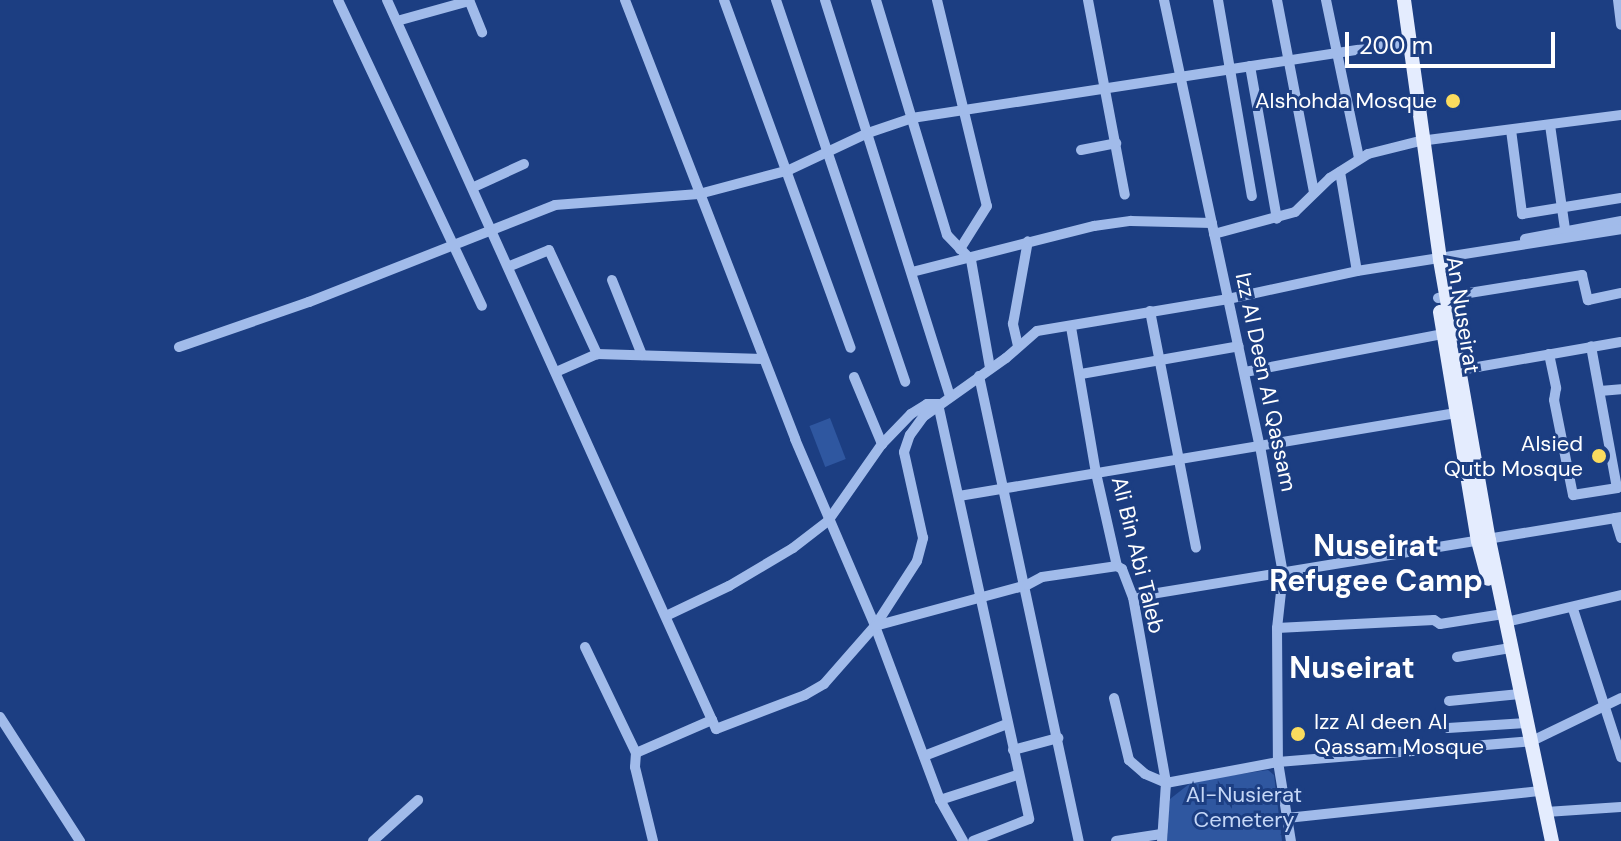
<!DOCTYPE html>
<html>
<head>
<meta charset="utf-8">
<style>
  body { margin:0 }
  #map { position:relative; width:1621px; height:841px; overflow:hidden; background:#1c3e82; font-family:"DM Sans",sans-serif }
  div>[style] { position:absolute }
  .green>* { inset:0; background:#2f57a0; transform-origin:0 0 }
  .minor>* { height:10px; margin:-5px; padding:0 5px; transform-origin:5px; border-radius:5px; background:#a1bbea }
  .major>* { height:14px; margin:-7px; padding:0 7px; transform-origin:7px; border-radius:7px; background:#e4ecfe }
  .dots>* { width:22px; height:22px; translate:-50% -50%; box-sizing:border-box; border:4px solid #1c3e82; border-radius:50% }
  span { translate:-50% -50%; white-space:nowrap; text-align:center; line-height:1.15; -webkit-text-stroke:6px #1c3e82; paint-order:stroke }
  .poi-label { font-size:22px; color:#fff }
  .right { translate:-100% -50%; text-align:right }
  .left { translate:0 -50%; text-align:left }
  .street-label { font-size:22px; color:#fff }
  .park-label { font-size:22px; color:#c5d7f7 }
  .district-label { font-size:30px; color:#fff; font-weight:700 }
  .scale { position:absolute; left:1345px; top:32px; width:210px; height:36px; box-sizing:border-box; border:4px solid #fff; border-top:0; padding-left:10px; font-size:24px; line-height:28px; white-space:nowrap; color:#fff; -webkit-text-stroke:6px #1c3e82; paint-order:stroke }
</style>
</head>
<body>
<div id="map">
  <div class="green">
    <i style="left:830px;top:418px;width:44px;height:22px;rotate:69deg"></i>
    <i style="clip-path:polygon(1268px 770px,1274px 775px,1282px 841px,1167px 841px,1170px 799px,1193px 781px)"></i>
  </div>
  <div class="minor">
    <i style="left:338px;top:0;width:338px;rotate:64.8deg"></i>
    <i style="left:387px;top:0;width:790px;rotate:65.71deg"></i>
    <i style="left:469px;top:0;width:35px;rotate:68deg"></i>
    <i style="left:625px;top:0;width:471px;rotate:68.8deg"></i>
    <i style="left:795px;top:439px;width:203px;rotate:66.8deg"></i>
    <i style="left:875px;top:626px;width:186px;rotate:69.5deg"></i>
    <i style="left:940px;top:800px;width:47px;rotate:60.7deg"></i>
    <i style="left:724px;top:0;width:370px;rotate:70deg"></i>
    <i style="left:776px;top:0;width:403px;rotate:71.3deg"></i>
    <i style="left:825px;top:0;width:415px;rotate:72.5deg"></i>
    <i style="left:876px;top:0;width:245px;rotate:73.2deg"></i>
    <i style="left:947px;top:235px;width:35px;rotate:46deg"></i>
    <i style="left:971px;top:260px;width:110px;rotate:80deg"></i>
    <i style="left:937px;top:0;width:212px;rotate:76.4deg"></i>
    <i style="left:987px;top:206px;width:51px;rotate:122.1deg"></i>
    <i style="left:1088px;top:0;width:198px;rotate:79.3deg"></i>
    <i style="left:1164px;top:0;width:456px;rotate:77.9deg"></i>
    <i style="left:1260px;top:446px;width:130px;rotate:79.8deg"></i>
    <i style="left:1283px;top:574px;width:54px;rotate:96.3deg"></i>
    <i style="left:1277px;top:628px;width:134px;rotate:89.6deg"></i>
    <i style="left:1278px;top:762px;width:80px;rotate:80.7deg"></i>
    <i style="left:1218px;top:0;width:199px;rotate:80.2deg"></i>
    <i style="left:1277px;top:0;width:196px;rotate:79.1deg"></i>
    <i style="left:1326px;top:0;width:161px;rotate:78.2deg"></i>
    <i style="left:1618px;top:0;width:25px;rotate:83deg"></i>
    <i style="left:397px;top:21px;width:75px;rotate:-15.5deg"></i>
    <i style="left:1250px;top:66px;width:155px;rotate:80deg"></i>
    <i style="left:1550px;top:125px;width:112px;rotate:81.8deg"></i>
    <i style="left:1511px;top:130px;width:85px;rotate:82.5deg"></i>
    <i style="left:1522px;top:214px;width:100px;rotate:-9.2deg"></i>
    <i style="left:1081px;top:150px;width:36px;rotate:-11deg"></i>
    <i style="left:1340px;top:172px;width:100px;rotate:80.3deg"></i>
    <i style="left:474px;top:187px;width:55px;rotate:-24.7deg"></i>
    <i style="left:1214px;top:234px;width:84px;rotate:-15.2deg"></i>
    <i style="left:1295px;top:212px;width:49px;rotate:-44.2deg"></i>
    <i style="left:1330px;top:178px;width:45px;rotate:-32.3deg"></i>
    <i style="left:1368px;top:154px;width:54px;rotate:-14deg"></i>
    <i style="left:1420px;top:141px;width:203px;rotate:-7.4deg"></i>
    <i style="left:1525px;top:239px;width:98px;rotate:-10.6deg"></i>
    <i style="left:510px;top:266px;width:42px;rotate:-22.3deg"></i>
    <i style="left:549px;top:250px;width:115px;rotate:65.2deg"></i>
    <i style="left:912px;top:272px;width:188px;rotate:-14.2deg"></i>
    <i style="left:1094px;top:226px;width:37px;rotate:-8deg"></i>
    <i style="left:1131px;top:221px;width:81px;rotate:1.4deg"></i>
    <i style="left:612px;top:280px;width:81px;rotate:68.2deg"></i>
    <i style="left:1438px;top:298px;width:146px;rotate:-9.1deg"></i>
    <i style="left:1582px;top:275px;width:26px;rotate:77deg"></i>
    <i style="left:1588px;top:300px;width:34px;rotate:-12deg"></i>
    <i style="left:1150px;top:311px;width:241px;rotate:79deg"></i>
    <i style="left:1071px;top:327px;width:148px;rotate:80.3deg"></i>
    <i style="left:1096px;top:473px;width:95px;rotate:77.3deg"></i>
    <i style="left:1117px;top:566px;width:6px;rotate:31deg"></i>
    <i style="left:1122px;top:569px;width:30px;rotate:69deg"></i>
    <i style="left:1133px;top:597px;width:189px;rotate:79.9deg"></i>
    <i style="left:1166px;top:783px;width:58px;rotate:93.9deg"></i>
    <i style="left:1018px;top:346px;width:23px;rotate:-103deg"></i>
    <i style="left:1013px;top:324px;width:84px;rotate:-79.8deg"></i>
    <i style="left:179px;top:347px;width:138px;rotate:-19.1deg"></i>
    <i style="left:309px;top:302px;width:264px;rotate:-21.5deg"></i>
    <i style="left:555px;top:205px;width:144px;rotate:-4.4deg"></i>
    <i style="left:699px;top:194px;width:93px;rotate:-14.9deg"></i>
    <i style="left:789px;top:170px;width:87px;rotate:-25.1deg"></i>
    <i style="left:868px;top:133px;width:46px;rotate:-18.8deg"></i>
    <i style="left:912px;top:118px;width:498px;rotate:-8.7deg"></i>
    <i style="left:1549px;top:354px;width:35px;rotate:78deg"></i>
    <i style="left:1556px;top:388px;width:12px;rotate:99deg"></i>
    <i style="left:1554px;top:400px;width:97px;rotate:78.7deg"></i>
    <i style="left:1573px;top:495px;width:45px;rotate:-9deg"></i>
    <i style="left:1617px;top:488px;width:144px;rotate:-100.4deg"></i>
    <i style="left:1460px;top:370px;width:163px;rotate:-9.9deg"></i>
    <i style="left:556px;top:372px;width:45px;rotate:-23.7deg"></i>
    <i style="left:597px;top:354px;width:166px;rotate:1.7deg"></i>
    <i style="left:1245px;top:372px;width:206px;rotate:-10.9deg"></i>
    <i style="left:1081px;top:374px;width:160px;rotate:-10deg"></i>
    <i style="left:979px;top:376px;width:476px;rotate:77.9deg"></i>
    <i style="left:854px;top:377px;width:73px;rotate:67.3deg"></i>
    <i style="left:1600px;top:391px;width:21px;rotate:-5deg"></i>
    <i style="left:938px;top:404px;width:425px;rotate:77.6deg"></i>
    <i style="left:1029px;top:819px;width:60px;rotate:158.6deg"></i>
    <i style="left:959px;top:496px;width:510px;rotate:-9.48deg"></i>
    <i style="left:1615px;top:518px;width:21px;rotate:73deg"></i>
    <i style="left:1133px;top:597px;width:495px;rotate:-9.3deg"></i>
    <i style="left:1573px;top:609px;width:156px;rotate:72deg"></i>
    <i style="left:666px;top:616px;width:70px;rotate:-25.5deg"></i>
    <i style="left:729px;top:586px;width:74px;rotate:-30.7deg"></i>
    <i style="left:793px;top:548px;width:44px;rotate:-37.6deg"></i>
    <i style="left:828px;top:521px;width:94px;rotate:-55deg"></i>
    <i style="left:882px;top:444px;width:42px;rotate:-46deg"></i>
    <i style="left:911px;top:414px;width:19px;rotate:-32deg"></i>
    <i style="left:927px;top:404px;width:11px"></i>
    <i style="left:1506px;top:622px;width:118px;rotate:-13.2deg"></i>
    <i style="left:875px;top:626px;width:77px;rotate:-57.1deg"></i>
    <i style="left:917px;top:561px;width:24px;rotate:-75deg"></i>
    <i style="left:923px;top:538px;width:88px;rotate:-102.5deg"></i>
    <i style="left:904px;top:452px;width:18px;rotate:-71deg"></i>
    <i style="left:910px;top:435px;width:22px;rotate:-54deg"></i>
    <i style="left:923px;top:417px;width:102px;rotate:-35.4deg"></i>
    <i style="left:1006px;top:358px;width:41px;rotate:-41.1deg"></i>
    <i style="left:1037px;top:331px;width:194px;rotate:-9.5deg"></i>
    <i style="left:1228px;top:299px;width:132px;rotate:-12.2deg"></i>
    <i style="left:1357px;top:271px;width:267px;rotate:-9deg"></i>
    <i style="left:1277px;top:628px;width:157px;rotate:-2.9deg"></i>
    <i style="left:1434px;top:620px;width:7px;rotate:34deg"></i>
    <i style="left:1440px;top:624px;width:64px;rotate:-9deg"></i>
    <i style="left:585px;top:647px;width:118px;rotate:64.3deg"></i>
    <i style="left:1457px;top:657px;width:54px;rotate:-9.6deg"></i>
    <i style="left:1114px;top:698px;width:64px;rotate:76.4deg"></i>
    <i style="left:1129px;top:760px;width:21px;rotate:41deg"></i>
    <i style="left:1145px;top:774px;width:23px;rotate:23deg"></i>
    <i style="left:1166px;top:783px;width:114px;rotate:-10.6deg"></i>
    <i style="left:1278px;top:762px;width:255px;rotate:-4.7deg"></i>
    <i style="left:1532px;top:741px;width:99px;rotate:-25.8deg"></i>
    <i style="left:1449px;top:701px;width:71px;rotate:-5.6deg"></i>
    <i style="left:0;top:717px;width:148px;rotate:57.2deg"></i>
    <i style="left:1448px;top:728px;width:80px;rotate:-3.6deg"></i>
    <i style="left:1013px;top:750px;width:47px;rotate:-14.9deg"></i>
    <i style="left:924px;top:756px;width:89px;rotate:-21.1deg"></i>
    <i style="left:940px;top:800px;width:81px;rotate:-18deg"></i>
    <i style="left:1546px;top:812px;width:75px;rotate:-3.8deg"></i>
    <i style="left:1287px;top:818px;width:255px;rotate:-6.1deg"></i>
    <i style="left:373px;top:841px;width:61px;rotate:-42.3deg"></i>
    <i style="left:653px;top:841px;width:76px;rotate:-103.7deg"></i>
    <i style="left:635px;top:767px;width:14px;rotate:-86deg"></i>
    <i style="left:636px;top:753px;width:83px;rotate:-23.5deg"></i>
    <i style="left:712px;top:720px;width:10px;rotate:66deg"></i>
    <i style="left:716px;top:729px;width:95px;rotate:-20.9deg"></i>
    <i style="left:805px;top:695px;width:22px;rotate:-30deg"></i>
    <i style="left:824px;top:684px;width:77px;rotate:-48.7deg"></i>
    <i style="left:875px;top:626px;width:157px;rotate:-15.1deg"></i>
    <i style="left:1027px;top:585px;width:17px;rotate:-28deg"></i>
    <i style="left:1042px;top:577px;width:76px;rotate:-8.3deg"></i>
    <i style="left:1116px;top:841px;width:46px;rotate:-8.8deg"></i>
  </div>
  <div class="major">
    <i style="left:1404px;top:0;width:262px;rotate:82.1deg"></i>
    <i style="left:1440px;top:260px;width:284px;rotate:80.1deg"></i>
    <i style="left:1489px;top:540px;width:308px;rotate:78.2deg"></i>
    <i style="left:1440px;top:312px;width:232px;rotate:80.6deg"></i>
    <i style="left:1478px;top:541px;width:39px;rotate:75deg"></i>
  </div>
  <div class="dots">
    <i style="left:1453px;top:101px;background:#fbdc5e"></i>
    <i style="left:1599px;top:456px;background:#fbdc5e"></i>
    <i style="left:1298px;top:734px;background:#fbdc5e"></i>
  </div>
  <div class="poi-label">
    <span class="right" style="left:1437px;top:101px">Alshohda Mosque</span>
    <span class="right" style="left:1583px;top:456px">Alsied<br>Qutb Mosque</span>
    <span class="left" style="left:1314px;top:734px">Izz Al deen Al<br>Qassam Mosque</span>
  </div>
  <div class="street-label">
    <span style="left:1463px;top:315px;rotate:81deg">An Nuseirat</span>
    <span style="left:1266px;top:382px;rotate:78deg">Izz Al Deen Al Qassam</span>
    <span style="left:1138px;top:555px;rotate:76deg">Ali Bin Abi Taleb</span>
  </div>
  <div class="park-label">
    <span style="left:1244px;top:807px">Al-Nusierat<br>Cemetery</span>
  </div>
  <div class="district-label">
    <span style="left:1376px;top:563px">Nuseirat<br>Refugee Camp</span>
    <span style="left:1352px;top:668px">Nuseirat</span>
  </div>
  <div class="scale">200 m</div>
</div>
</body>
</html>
